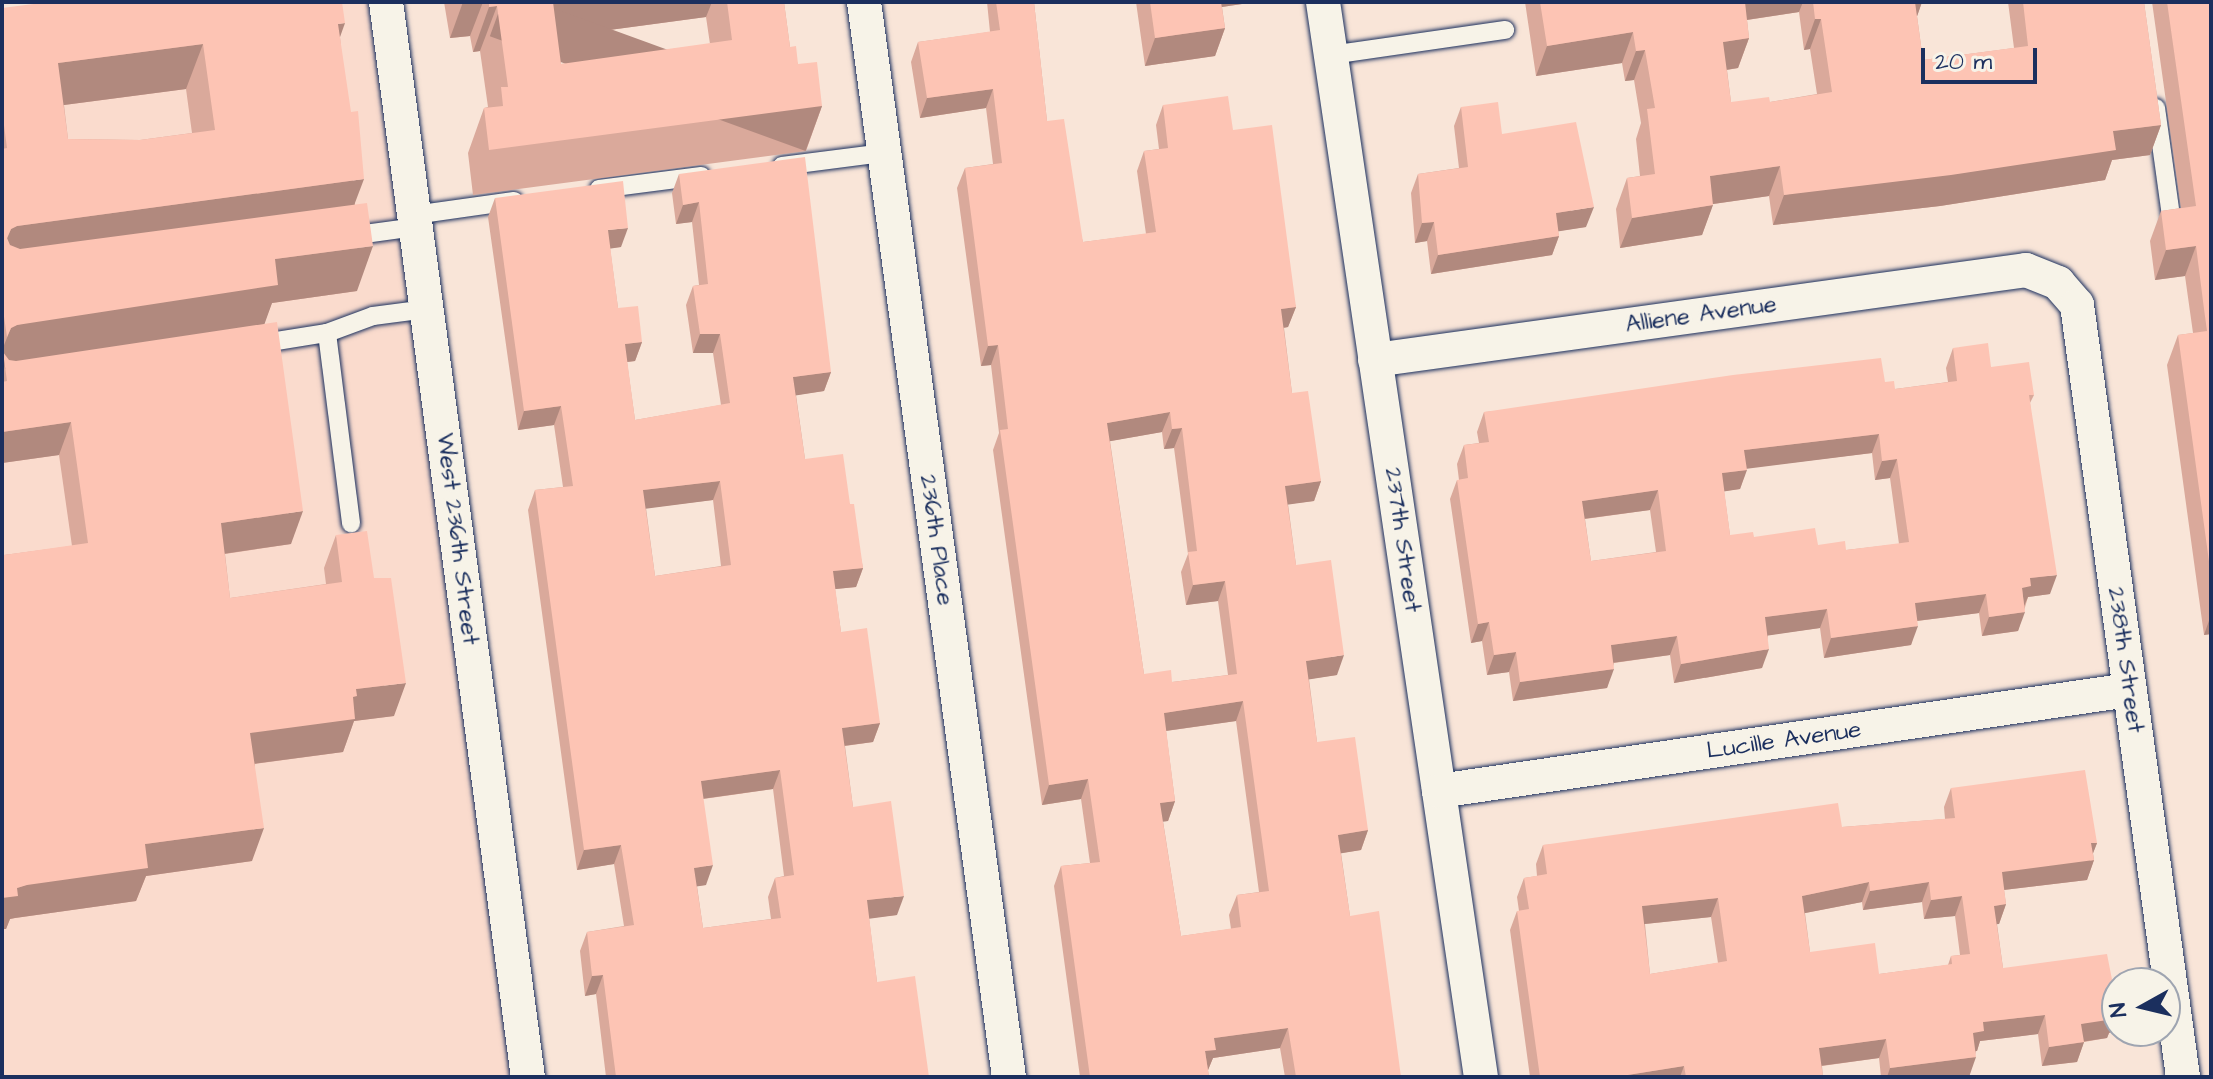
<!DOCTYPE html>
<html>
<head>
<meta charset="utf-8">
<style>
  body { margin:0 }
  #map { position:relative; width:2213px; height:1079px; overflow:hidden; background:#f9e5d8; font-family:"Architects Daughter",sans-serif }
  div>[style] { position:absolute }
  .built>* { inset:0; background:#fadbcd }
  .roads { filter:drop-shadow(0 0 2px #1b2f5e) drop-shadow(0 0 2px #1b2f5e) }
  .lane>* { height:18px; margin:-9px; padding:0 9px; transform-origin:9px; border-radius:9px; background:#f7f3e8 }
  .street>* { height:34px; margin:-17px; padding:0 17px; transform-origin:17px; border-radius:17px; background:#f7f3e8 }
  .wall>* { inset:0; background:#daa99b }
  .shaded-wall>* { inset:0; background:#b1897e; transform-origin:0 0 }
  .building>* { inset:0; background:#fdc4b4 }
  span { translate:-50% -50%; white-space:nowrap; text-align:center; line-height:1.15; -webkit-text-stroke:6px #f7f3e8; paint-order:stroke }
  .street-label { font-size:24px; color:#1b2f5e }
  .frame { position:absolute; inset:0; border:4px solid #1b2f5e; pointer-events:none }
  .north { position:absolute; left:2101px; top:967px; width:80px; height:80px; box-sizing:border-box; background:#f7f3e8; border:2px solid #9fa5b1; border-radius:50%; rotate:262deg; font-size:22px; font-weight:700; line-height:32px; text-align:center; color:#1b2f5e }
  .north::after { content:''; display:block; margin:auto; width:28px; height:36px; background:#1b2f5e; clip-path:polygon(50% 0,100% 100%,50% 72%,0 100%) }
  .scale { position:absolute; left:1921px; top:48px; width:116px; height:36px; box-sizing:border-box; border:4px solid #1b2f5e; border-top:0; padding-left:10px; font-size:24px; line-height:28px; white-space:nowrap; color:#1b2f5e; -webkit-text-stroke:6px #f7f3e8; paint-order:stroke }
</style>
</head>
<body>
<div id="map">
  <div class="built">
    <i style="clip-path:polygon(284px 2px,368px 2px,514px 1077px,2px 1077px,2px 42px)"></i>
  </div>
  <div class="roads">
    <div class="lane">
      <i style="left:1331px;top:55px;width:176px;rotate:-8.2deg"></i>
      <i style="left:2156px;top:108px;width:117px;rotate:82.1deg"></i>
      <i style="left:782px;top:166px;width:103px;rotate:-7.3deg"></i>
      <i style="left:599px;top:189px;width:103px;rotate:-7.3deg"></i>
      <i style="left:414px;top:215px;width:101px;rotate:-8deg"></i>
      <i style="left:350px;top:236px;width:67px;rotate:-7.8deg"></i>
      <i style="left:327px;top:333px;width:192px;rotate:82.8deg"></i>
      <i style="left:258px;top:344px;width:70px;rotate:-9.1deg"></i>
      <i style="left:327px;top:333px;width:49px;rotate:-20.3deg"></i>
      <i style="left:373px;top:316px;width:54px;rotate:-7.4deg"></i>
    </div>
    <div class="street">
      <i style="left:386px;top:2px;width:1084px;rotate:82.48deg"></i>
      <i style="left:864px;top:2px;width:1085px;rotate:82.32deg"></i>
      <i style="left:1323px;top:2px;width:1087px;rotate:81.64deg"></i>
      <i style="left:1375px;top:360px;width:657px;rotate:-7.87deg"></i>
      <i style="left:2026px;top:270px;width:35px;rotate:22deg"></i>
      <i style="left:2058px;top:283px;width:29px;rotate:49deg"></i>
      <i style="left:2077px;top:305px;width:779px;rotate:82.18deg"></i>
      <i style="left:1439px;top:791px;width:697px;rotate:-8.33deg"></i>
    </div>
  </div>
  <div class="wall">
    <i style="clip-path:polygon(evenodd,444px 2px,784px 2px,790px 47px,798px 64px,822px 106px,806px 151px,473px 195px,468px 153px,484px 108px,488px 107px,480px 51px,473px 52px,470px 36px,450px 38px,444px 2px,706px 17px,710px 44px,561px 64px,557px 37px,706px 17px)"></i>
    <i style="clip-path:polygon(evenodd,987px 2px,1034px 2px,1047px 121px,1083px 242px,1146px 234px,1137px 171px,1144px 151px,1159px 149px,1156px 125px,1163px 105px,1233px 130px,1296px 307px,1288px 327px,1284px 328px,1292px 393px,1321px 481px,1314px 501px,1288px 504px,1296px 565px,1337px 675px,1309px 679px,1317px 742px,1368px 830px,1361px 850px,1341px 853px,1350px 916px,1401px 1077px,1285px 1077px,1280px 1048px,1213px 1058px,1208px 1070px,1209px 1077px,1080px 1077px,1054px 886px,1061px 866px,1090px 863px,1081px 799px,1042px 805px,993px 450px,999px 433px,991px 365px,981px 366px,957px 188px,965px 168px,993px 164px,986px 108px,920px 118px,911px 62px,918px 42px,990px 32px,987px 2px,1162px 432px,1164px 449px,1174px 448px,1188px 554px,1181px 572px,1186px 605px,1218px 601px,1228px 675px,1172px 682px,1144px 674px,1110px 441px,1162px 432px,987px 2px,1236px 721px,1259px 892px,1237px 895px,1229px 915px,1231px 929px,1181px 936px,1163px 821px,1168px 821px,1175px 801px,1166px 731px,1236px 721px)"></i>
    <i style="clip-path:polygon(1136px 2px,1243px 2px,1242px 4px,1222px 7px,1225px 28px,1215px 56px,1145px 66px)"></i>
    <i style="clip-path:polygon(evenodd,1525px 2px,1922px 2px,1917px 16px,1923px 60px,2014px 48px,2008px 2px,2144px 2px,2161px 125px,2150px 155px,2112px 160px,2105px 180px,1940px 206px,1773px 225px,1769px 196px,1713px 204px,1702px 235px,1620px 248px,1616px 209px,1627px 178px,1640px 176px,1636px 139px,1641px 123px,1634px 80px,1625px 81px,1622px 63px,1536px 76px,1525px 2px,1799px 12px,1804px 50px,1810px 49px,1817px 94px,1770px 102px,1731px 102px,1727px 70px,1738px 68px,1749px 38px,1747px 20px,1799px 12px)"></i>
    <i style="clip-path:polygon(2152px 2px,2211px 2px,2211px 634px,2204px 635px,2167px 365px,2178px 335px,2193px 333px,2185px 276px,2155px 280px,2150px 241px,2161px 211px,2181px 208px)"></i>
    <i style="clip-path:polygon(evenodd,2px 8px,340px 37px,355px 204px,357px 291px,272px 303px,264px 323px,291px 544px,225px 554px,230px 598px,326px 584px,324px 568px,336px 535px,394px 716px,354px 721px,343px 752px,255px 764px,252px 861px,146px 876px,136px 901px,15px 918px,10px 919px,6px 929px,4px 555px,72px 546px,59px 455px,2px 463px,2px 8px,186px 89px,192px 133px,140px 140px,68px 139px,64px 105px,186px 89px)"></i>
    <i style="clip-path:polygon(1461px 107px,1502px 134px,1586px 227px,1558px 231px,1559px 236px,1552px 255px,1431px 274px,1427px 241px,1415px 243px,1411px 193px,1418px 174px,1459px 168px,1454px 126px)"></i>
    <i style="clip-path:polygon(evenodd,679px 174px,831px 372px,824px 391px,796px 395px,805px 459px,850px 504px,863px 568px,856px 587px,835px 589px,841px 632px,880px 723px,873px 742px,845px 746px,853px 807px,897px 915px,869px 918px,877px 982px,929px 1077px,606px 1077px,596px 994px,585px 996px,580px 951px,587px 932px,624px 926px,614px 864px,577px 870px,528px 510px,535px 490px,563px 487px,554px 425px,518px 430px,488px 217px,495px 198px,621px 247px,610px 248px,618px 308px,642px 342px,635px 361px,627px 362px,635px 420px,721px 405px,713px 353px,693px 353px,686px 305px,693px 286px,699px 285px,692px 222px,676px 224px,672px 193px,679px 174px,713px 500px,721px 566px,655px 576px,646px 508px,713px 500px,679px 174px,773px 789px,784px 876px,775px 878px,768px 897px,771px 919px,703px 928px,697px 886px,706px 885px,703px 799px,773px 789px)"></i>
    <i style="clip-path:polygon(evenodd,1953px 348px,1991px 367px,2034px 395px,2030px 403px,2050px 594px,2028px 597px,2018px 631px,1982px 636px,1979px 613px,1917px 621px,1911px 645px,1824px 658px,1820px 628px,1768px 635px,1762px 668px,1674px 683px,1670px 655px,1614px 663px,1607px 688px,1513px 701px,1509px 672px,1487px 675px,1482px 641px,1471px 643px,1450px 499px,1457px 480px,1459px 480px,1457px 464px,1464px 445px,1479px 443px,1477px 432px,1484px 412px,1885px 382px,1895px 389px,1948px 382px,1946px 368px,1953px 348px,1872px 453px,1875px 480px,1890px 478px,1899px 544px,1846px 550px,1818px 545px,1730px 535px,1724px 491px,1740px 489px,1747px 468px,1872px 453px,1953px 348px,1650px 510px,1656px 552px,1591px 561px,1585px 519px,1650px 510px)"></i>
    <i style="clip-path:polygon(evenodd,1951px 788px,2097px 843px,2093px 853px,2094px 860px,2087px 880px,2004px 890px,2006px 904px,1999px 924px,1997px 924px,2003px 968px,2111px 1032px,2109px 1033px,2107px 1038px,2084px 1042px,2077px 1062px,2042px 1066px,2038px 1034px,1980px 1041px,1977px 1051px,1976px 1051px,1969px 1077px,1881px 1077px,1879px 1058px,1822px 1066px,1823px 1077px,1530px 1077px,1510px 930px,1517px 911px,1519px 911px,1517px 897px,1524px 878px,1537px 876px,1536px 864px,1543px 845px,1842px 827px,1945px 819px,1944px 807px,1951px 788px,1862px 902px,1863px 910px,1922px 902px,1924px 919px,1955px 916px,1960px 955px,1951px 956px,1948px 965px,1879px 974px,1810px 952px,1805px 913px,1862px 902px,1951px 788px,1711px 917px,1718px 963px,1650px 974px,1645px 924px,1711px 917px)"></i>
  </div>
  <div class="shaded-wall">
    <i style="clip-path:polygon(463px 2px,483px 2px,470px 36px,450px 38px)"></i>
    <i style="clip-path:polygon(549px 2px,712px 2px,706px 17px,535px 40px)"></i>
    <i style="clip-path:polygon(1211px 2px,1243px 2px,1242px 4px,1208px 9px)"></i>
    <i style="clip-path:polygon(1740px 2px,1803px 2px,1799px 12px,1733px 22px)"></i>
    <i style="clip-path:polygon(1914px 2px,1922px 2px,1913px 28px)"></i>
    <i style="clip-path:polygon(497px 6px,480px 51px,473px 52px,489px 7px)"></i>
    <i style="clip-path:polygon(1815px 19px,1821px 19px,1810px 49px,1804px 50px)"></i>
    <i style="clip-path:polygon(345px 23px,329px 68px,338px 24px)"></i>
    <i style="clip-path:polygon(1225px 28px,1215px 56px,1145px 66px,1155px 38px)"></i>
    <i style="clip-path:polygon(1633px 32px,1622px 63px,1536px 76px,1547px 46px)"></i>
    <i style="clip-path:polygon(1749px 38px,1738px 68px,1712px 72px,1723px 42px)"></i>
    <i style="clip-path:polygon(203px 44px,186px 89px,41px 108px,58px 63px)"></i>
    <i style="clip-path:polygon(1645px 50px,1634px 80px,1625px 81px,1636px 51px)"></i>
    <i style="clip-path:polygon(993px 89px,986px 108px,920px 118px,927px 98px)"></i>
    <i style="left:822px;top:106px;width:48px;height:336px;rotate:110deg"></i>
    <i style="clip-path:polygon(2161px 125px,2150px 155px,2112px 160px,2105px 180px,1940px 206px,1773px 225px,1784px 195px,2113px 131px)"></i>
    <i style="clip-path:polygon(1780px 166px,1769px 196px,1699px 206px,1710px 176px)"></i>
    <i style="clip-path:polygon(364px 179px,347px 224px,2px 251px,11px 229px,17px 226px)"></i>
    <i style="clip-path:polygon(699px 202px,692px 222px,676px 224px,683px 205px)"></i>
    <i style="clip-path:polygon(1713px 205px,1702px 235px,1620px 248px,1632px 218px)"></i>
    <i style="clip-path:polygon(1594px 207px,1586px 227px,1548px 233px,1556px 213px)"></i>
    <i style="clip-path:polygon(1434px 222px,1427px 241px,1415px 243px,1422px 223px)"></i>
    <i style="clip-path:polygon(628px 228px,621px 247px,601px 250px,608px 230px)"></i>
    <i style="clip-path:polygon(1559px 236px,1552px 255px,1431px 274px,1438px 255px)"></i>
    <i style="clip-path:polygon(373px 246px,357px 291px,272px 303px,262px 331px,5px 369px,2px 350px,11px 328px,17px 325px,275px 259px)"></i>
    <i style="clip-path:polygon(2196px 246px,2185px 276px,2155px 280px,2166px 250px)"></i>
    <i style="clip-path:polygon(1296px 307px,1288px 327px,1274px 329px,1281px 309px)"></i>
    <i style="clip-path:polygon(700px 334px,720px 334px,713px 353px,693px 353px)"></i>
    <i style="clip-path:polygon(642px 342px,635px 361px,618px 363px,625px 344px)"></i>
    <i style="clip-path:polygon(998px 345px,991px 365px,981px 366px,988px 346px)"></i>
    <i style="clip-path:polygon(831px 372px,824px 391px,786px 397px,793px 377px)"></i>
    <i style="clip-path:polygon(561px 406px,554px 425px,518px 430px,524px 411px)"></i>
    <i style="clip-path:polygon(1170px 412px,1162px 432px,1100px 443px,1107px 423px)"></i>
    <i style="clip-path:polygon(71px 422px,59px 455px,2px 463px,2px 432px)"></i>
    <i style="clip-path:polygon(1182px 428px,1174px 448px,1164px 449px,1172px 429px)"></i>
    <i style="clip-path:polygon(1879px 434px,1872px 453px,1737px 470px,1744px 450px)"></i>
    <i style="clip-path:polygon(1897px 459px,1890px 478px,1875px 480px,1882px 461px)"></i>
    <i style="clip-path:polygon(1747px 470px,1740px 489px,1714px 493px,1722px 473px)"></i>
    <i style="clip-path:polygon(720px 481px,713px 500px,636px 510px,643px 490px)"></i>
    <i style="clip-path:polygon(1321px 481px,1314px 501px,1278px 506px,1285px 486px)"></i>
    <i style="clip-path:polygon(1658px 490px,1650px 510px,1575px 520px,1582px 501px)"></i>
    <i style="clip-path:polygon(303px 511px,291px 544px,209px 556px,221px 523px)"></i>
    <i style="clip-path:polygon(863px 568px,856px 587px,826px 590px,833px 571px)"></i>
    <i style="clip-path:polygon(2057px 575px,2050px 594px,2028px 597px,2024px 606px,2022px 588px,2030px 578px)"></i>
    <i style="clip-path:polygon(1225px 581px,1218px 601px,1186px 605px,1193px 585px)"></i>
    <i style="clip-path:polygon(1986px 594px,1979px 613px,1908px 622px,1915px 603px)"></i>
    <i style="clip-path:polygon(1827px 609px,1820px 628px,1758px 637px,1765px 617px)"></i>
    <i style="clip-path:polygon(2025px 612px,2018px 631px,1982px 636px,1989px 617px)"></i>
    <i style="clip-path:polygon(2211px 615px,2211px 634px,2204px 635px)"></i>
    <i style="clip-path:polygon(1489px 622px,1482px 641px,1471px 643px,1478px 624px)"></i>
    <i style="clip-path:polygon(1918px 626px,1911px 645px,1824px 658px,1831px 638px)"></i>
    <i style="clip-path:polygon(1677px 636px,1670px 655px,1604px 664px,1611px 645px)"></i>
    <i style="clip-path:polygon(1769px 649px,1762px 668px,1674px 683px,1681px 664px)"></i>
    <i style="clip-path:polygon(1516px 652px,1509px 672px,1487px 675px,1494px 655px)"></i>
    <i style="clip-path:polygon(1344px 655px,1337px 675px,1299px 681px,1306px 661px)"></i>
    <i style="clip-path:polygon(1614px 669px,1607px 688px,1513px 701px,1520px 682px)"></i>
    <i style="clip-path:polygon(406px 683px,394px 716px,354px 721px,343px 752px,238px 766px,250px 733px,356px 689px)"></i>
    <i style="clip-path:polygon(1243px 701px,1236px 721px,1157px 732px,1164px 713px)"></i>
    <i style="clip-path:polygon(880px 723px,873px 742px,835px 747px,842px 728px)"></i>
    <i style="clip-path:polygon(780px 770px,773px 789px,694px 800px,701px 781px)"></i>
    <i style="clip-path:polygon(1088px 779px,1081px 799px,1042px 805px,1049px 785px)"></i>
    <i style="clip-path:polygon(1175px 801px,1168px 821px,1152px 823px,1160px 803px)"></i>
    <i style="clip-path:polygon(264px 828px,252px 861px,146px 876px,136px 901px,15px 918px,10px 919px,6px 929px,2px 929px,2px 898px,17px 888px,145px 844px)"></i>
    <i style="clip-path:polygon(1368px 830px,1361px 850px,1331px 855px,1338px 835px)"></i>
    <i style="clip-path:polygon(2091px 843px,2097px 843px,2090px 861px,2094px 860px,2087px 880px,1995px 891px,2002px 872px)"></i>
    <i style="clip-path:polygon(621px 845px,614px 864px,577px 870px,584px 850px)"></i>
    <i style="clip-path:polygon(713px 865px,706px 885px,687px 888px,694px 868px)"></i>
    <i style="clip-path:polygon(1869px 882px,1862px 902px,1795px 915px,1802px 896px)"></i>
    <i style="clip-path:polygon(1929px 882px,1922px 902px,1863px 910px,1870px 891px)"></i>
    <i style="clip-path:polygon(904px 896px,897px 915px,860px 920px,867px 900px)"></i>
    <i style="clip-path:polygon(1962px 896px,1955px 916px,1924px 919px,1931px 900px)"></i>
    <i style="clip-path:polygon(1718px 898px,1711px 917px,1635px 925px,1642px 906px)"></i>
    <i style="clip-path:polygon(2006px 904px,1999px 924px,1987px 925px,1994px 906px)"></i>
    <i style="clip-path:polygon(603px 975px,596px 994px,585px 996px,592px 976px)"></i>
    <i style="clip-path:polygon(2117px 1013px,2117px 1017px,2111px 1032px,2109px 1033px,2107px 1038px,2074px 1043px,2081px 1024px)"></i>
    <i style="clip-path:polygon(2045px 1015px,2038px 1034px,1980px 1041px,1977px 1051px,1966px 1052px,1973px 1033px,1983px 1022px)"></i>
    <i style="clip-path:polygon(1288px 1028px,1280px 1048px,1213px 1058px,1208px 1070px,1205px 1051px,1214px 1038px)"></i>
    <i style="clip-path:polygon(1886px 1039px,1879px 1058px,1812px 1067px,1819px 1048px)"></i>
    <i style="clip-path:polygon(2084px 1042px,2077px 1062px,2042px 1066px,2049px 1047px)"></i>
    <i style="clip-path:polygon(1976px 1057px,1969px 1077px,1887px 1077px,1890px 1068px)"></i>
    <i style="clip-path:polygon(1684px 1066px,1680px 1077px,1615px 1077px)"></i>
  </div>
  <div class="building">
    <i style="clip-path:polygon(evenodd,49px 2px,342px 2px,345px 23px,338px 24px,351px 112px,358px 111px,364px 179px,17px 226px,11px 229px,7px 238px,10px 245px,20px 249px,367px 203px,373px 246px,275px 259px,278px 285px,17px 325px,11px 328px,7px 337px,2px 303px,2px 149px,7px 148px,2px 110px,2px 8px,49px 2px,203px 44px,215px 130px,140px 140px,68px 139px,58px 63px,203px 44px)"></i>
    <i style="clip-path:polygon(489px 2px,553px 2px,561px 64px,732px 40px,727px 2px,784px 2px,790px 47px,796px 46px,798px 64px,817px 62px,822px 106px,489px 150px,484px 108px,503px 106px,501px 87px,508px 87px,497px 6px,489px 7px)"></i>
    <i style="clip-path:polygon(evenodd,996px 2px,1034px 2px,1047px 121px,1064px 119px,1083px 242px,1156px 232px,1144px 151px,1168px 148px,1163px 105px,1228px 96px,1233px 130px,1272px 125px,1296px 307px,1281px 309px,1292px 393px,1308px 391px,1321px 481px,1285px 486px,1296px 565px,1331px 560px,1344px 655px,1306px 661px,1317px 742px,1355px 737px,1368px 830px,1338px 835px,1350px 916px,1379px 911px,1401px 1077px,1296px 1077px,1288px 1028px,1214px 1038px,1216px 1050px,1205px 1051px,1209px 1077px,1090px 1077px,1061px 866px,1100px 862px,1088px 779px,1049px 785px,1000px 430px,1008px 429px,998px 345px,988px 346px,965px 168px,1002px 163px,993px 89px,927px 98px,918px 42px,1000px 30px,996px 2px,1170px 412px,1172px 429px,1182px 428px,1197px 551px,1188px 552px,1193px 585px,1225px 581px,1237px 674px,1172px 682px,1171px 670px,1144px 674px,1107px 423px,1170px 412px,996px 2px,1243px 701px,1269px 891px,1237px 895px,1241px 927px,1181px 936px,1160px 803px,1175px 801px,1164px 713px,1243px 701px)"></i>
    <i style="clip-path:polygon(1150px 2px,1221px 2px,1225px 28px,1155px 38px)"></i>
    <i style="clip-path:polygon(1540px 2px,1745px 2px,1749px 38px,1723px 42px,1731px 102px,1769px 97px,1770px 102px,1832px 92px,1821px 19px,1815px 19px,1813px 2px,1915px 2px,1923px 60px,2028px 46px,2023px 2px,2144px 2px,2161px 125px,2113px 131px,2116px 150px,1951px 175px,1784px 195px,1780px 166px,1710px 176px,1713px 205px,1632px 218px,1627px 178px,1655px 174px,1647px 109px,1655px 108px,1645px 50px,1636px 51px,1633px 32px,1547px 46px)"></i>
    <i style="clip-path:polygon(2167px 2px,2211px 2px,2211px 576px,2178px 335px,2207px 331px,2204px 309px,2196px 246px,2166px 250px,2161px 211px,2196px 206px)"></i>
    <i style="clip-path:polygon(1498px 102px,1502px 134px,1576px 122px,1594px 207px,1556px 213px,1559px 236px,1438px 255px,1434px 222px,1422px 223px,1418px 174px,1468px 167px,1461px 107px)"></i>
    <i style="clip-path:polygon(evenodd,805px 157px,831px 372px,793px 377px,805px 459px,843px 454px,850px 504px,854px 504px,863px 568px,833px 571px,841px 632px,867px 628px,880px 723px,842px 728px,853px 807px,891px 801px,904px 896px,867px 900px,877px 982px,915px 976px,929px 1077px,616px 1077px,603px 975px,592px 976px,587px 932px,634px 925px,621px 845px,584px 850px,535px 490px,573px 486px,561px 406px,524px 411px,495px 198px,623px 181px,628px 228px,608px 230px,618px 308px,638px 306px,642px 342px,625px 344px,635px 420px,730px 403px,720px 334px,700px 334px,693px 286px,708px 284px,699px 202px,683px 205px,679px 174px,805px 157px,720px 481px,731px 565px,655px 576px,643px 490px,720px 481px,805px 157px,780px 770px,794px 875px,775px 878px,781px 918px,703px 928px,694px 868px,713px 865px,701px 781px,780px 770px)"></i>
    <i style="clip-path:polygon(277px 322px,303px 511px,221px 523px,230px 598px,342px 582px,336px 535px,367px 531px,374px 578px,391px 578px,406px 683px,356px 689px,357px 696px,353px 697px,355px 719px,250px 733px,264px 828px,145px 844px,148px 868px,27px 885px,17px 888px,18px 896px,2px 898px,2px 541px,4px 555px,88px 543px,71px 422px,2px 432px,2px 382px,7px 381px,3px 352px,9px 360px,16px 361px)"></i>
    <i style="clip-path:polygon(evenodd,1988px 343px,1991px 367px,2029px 362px,2034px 395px,2029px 395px,2057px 575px,2030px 578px,2031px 586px,2022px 588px,2025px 612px,1989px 617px,1986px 594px,1915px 603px,1918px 626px,1831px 638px,1827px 609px,1765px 617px,1769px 649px,1681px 664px,1677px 636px,1611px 645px,1614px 669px,1520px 682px,1516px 652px,1494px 655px,1489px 622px,1478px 624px,1457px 480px,1468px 478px,1464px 445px,1489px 442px,1484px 412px,1733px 375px,1881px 358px,1885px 382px,1894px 381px,1895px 389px,1957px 381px,1953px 348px,1988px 343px,1879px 434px,1882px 461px,1897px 459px,1909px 542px,1846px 550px,1845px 541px,1818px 545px,1815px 528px,1754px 537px,1753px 532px,1730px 535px,1722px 473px,1747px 470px,1744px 450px,1879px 434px,1988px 343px,1658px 490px,1666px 551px,1591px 561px,1582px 501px,1658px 490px)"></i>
    <i style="clip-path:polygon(evenodd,2085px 770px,2097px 843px,2091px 843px,2094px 860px,2002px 872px,2006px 904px,1994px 906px,2003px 968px,2107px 954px,2117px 1005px,2117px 1013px,2113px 1014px,2114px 1019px,2081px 1024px,2084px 1042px,2049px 1047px,2045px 1015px,1983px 1022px,1984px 1031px,1973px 1033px,1976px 1057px,1890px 1068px,1886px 1039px,1819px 1048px,1823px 1077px,1686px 1077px,1684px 1066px,1615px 1077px,1540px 1077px,1517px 911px,1529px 909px,1524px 878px,1547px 874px,1543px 845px,1838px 803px,1842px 827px,1955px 818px,1951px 788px,2085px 770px,1869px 882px,1870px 891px,1929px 882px,1931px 900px,1962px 896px,1970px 954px,1951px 956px,1952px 964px,1879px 974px,1875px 943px,1810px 952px,1802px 896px,1869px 882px,2085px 770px,1718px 898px,1727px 961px,1650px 974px,1642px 906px,1718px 898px)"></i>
  </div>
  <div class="street-label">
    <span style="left:1701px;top:315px;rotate:-8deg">Alliene Avenue</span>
    <span style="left:457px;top:539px;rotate:83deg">West 236th Street</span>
    <span style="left:936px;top:540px;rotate:82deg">236th Place</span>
    <span style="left:1402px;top:540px;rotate:82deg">237th Street</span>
    <span style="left:2125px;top:660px;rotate:82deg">238th Street</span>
    <span style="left:1784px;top:741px;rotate:-8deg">Lucille Avenue</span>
  </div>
  <div class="frame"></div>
  <div class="north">N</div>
  <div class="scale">20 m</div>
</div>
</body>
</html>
